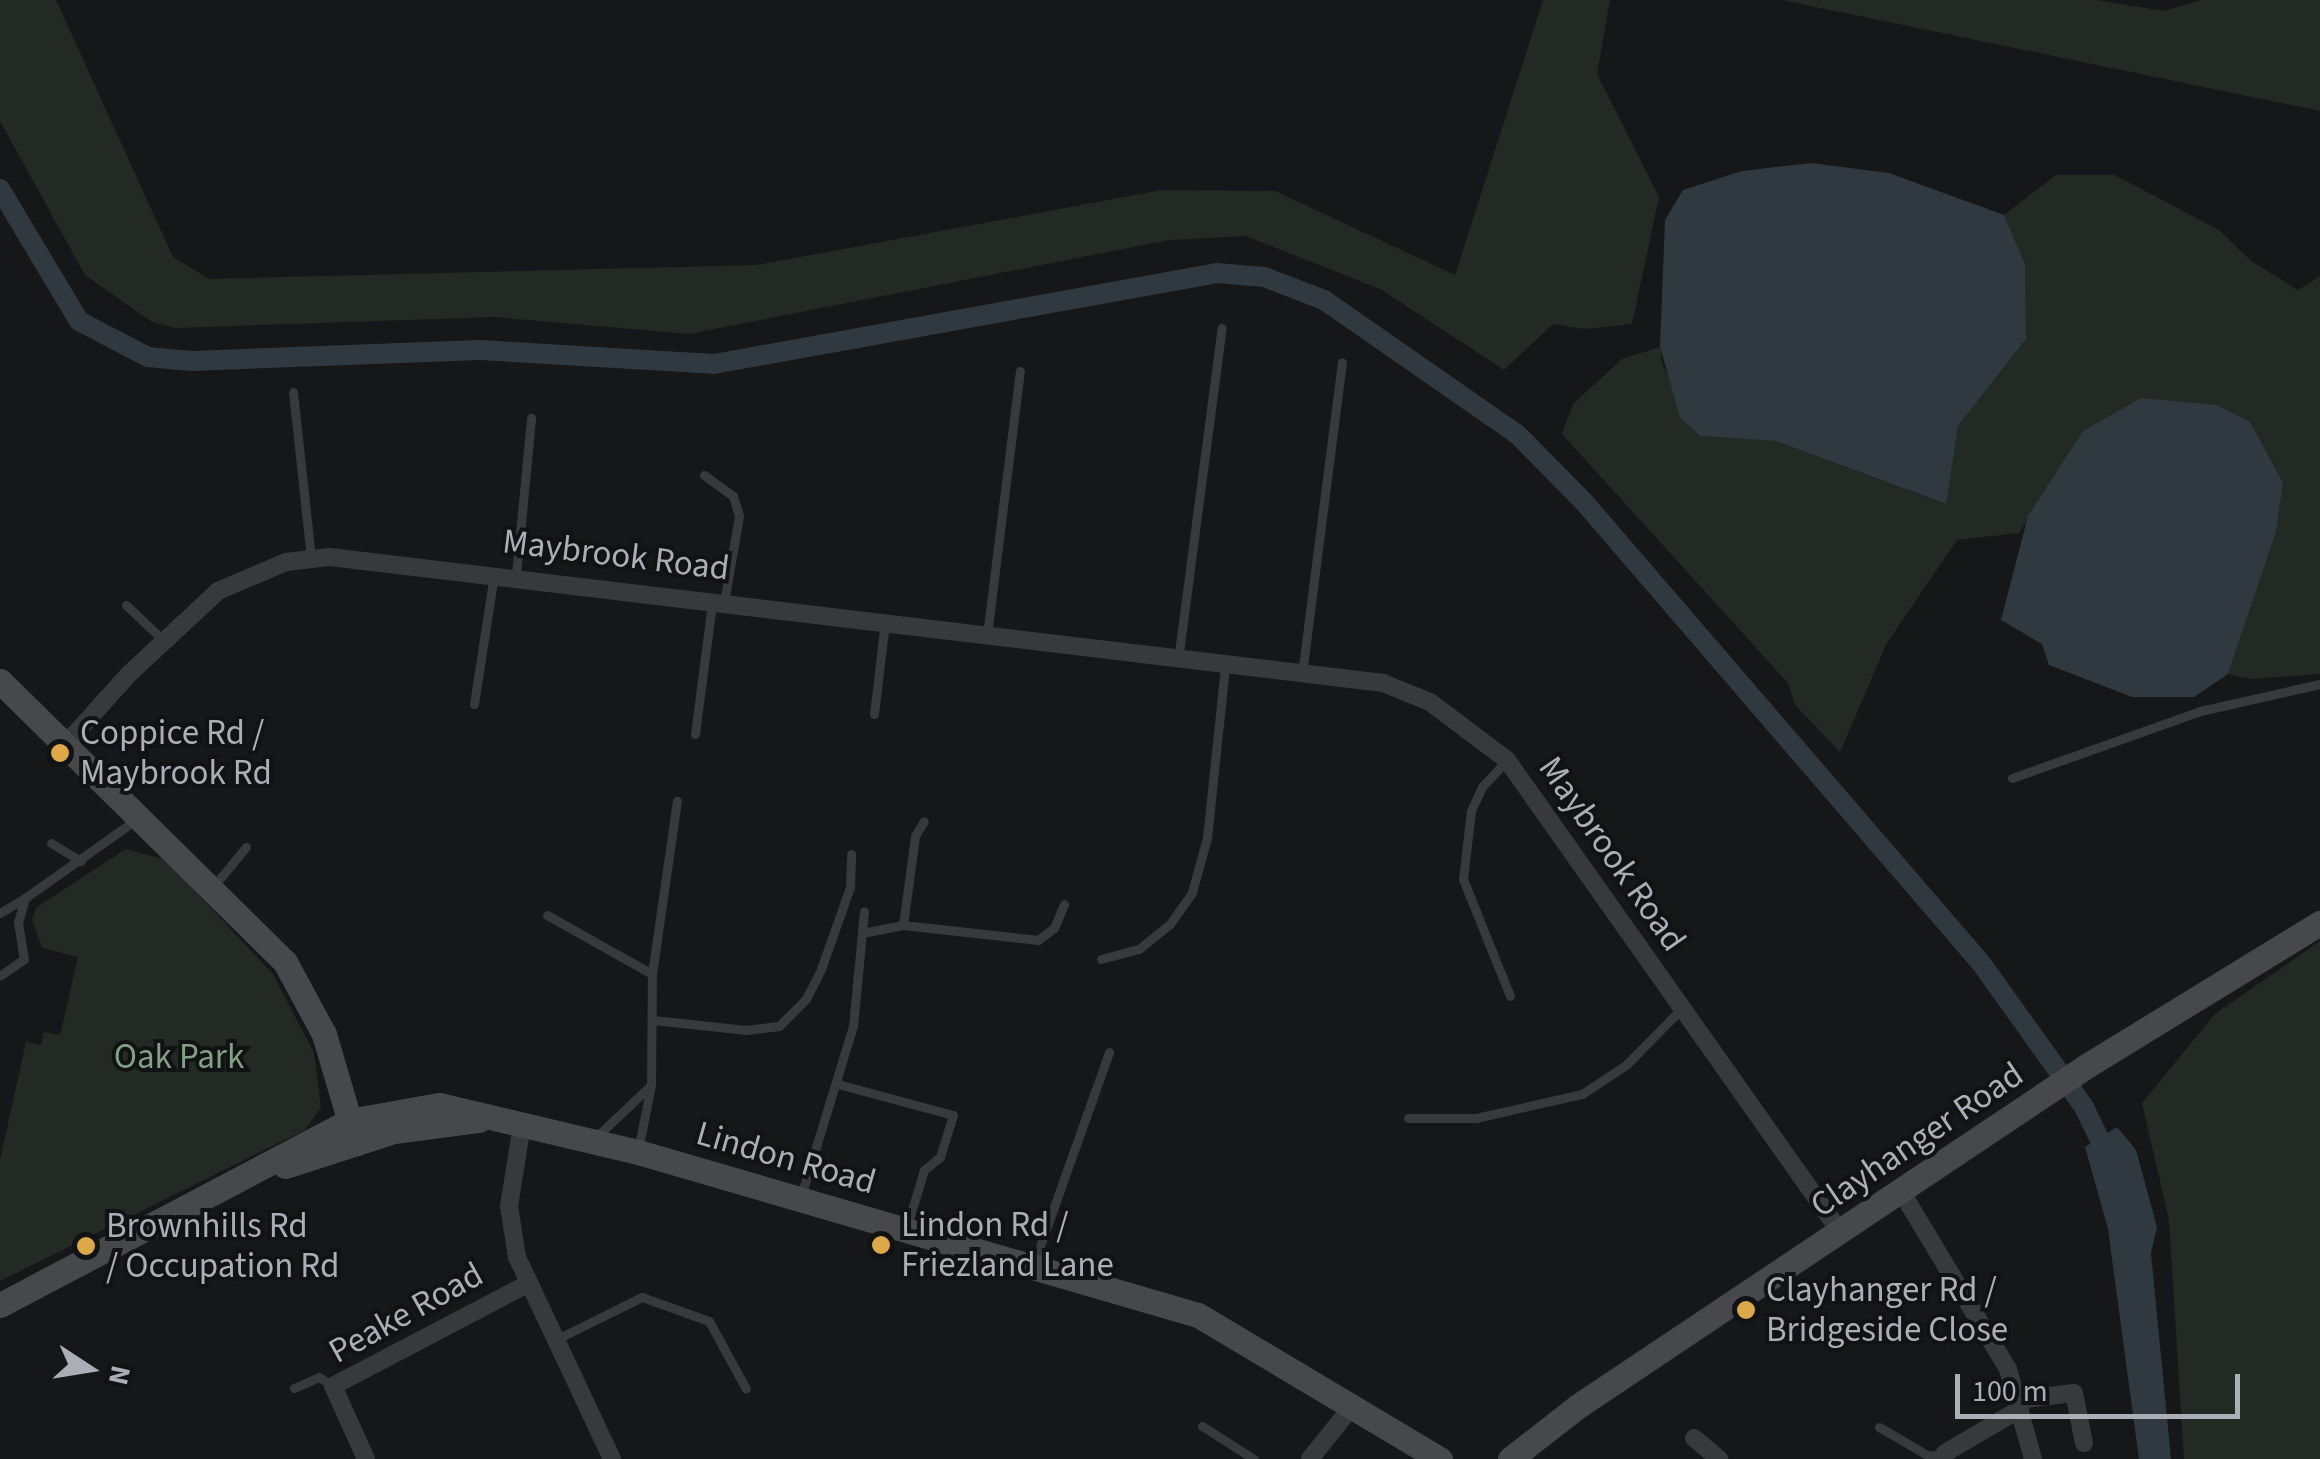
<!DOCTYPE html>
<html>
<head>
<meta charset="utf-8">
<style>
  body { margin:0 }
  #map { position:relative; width:2320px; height:1459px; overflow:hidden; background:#161718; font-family:"Source Sans 3",sans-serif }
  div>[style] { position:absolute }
  .green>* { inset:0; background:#232a24 }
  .water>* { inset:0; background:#313940 }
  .canal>* { height:20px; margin:-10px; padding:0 10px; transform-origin:10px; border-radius:10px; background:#313940 }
  .lane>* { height:9px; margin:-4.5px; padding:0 4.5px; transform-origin:4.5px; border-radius:4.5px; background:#38393d }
  .street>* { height:18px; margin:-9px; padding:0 9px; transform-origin:9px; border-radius:9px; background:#38393d }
  .secondary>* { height:25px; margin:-12.5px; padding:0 12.5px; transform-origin:12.5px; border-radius:12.5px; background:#46484c }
  .dots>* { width:28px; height:28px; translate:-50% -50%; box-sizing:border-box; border:5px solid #111213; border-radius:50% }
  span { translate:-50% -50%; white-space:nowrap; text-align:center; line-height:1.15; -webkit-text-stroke:8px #111213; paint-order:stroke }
  .street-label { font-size:35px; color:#aaaeb6 }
  .poi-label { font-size:35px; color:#aaaeb6 }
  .left { translate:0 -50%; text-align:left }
  .park-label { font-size:35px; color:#839f84 }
  .north { position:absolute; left:40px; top:1319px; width:100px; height:100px; -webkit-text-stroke:8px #111213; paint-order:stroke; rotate:102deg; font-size:28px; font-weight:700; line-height:40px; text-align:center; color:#aaaeb6 }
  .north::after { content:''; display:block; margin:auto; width:35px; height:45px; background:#aaaeb6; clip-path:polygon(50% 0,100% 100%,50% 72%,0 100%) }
  .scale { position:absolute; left:1955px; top:1374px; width:285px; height:45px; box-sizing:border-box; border:5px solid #aaaeb6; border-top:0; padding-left:12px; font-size:30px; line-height:35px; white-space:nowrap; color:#aaaeb6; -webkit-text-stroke:8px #111213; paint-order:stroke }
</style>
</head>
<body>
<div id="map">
  <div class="green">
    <i style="clip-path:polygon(0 0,56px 0,173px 257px,209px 279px,757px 265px,1162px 190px,1275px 191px,1455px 275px,1543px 0,1610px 0,1597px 74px,1659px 197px,1632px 324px,1584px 329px,1553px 324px,1504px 370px,1382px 290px,1246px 236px,1169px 240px,689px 334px,495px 317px,176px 328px,152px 322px,85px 275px,0 121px)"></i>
    <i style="clip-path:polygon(1782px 0,2096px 0,2164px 11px,2201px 0,2320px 0,2320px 111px)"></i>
    <i style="clip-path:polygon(2056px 175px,2115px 175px,2219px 230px,2251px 261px,2298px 290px,2320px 276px,2320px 674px,2252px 679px,2228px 674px,2276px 532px,2283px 483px,2083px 431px,2019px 533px,1957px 540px,1887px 643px,1840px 752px,1795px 705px,1788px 683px,1562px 434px,1573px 404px,1622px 359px,1660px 347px,1662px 364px,1700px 436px,1776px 441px,1945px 504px,1958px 426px,2026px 339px,2025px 264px,2004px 215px)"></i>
    <i style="clip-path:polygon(126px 849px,166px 860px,273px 974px,314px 1053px,321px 1107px,305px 1130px,0 1281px,0 1160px,26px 1042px,41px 1045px,44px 1032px,60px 1035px,78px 957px,42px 948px,32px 919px,37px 907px)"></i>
    <i style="clip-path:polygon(2320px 941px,2320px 1459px,2184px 1459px,2169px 1220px,2142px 1103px,2215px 1014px)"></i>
  </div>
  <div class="water">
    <i style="clip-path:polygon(1811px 163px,1889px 173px,2004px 215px,2025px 264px,2026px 339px,1958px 426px,1946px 504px,1776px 441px,1700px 436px,1680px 417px,1660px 347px,1665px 220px,1683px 190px,1742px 171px)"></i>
    <i style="clip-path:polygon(2141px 398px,2216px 405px,2250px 422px,2283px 483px,2276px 532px,2228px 674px,2194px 697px,2132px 697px,2049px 665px,2042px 644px,2001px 620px,2028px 516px,2083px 431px)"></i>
    <i style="clip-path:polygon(2117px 1127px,2136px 1150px,2157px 1227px,2151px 1253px,2171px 1459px,2139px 1459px,2108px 1229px,2085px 1147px)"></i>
  </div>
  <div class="canal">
    <i style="left:0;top:189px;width:154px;rotate:59.1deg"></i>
    <i style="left:79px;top:321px;width:78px;rotate:27.6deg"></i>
    <i style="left:148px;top:357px;width:43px;rotate:5.3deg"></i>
    <i style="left:191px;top:361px;width:289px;rotate:-2.2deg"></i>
    <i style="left:480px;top:350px;width:234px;rotate:3.4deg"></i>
    <i style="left:714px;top:364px;width:511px;rotate:-10.25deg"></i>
    <i style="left:1217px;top:273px;width:47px;rotate:4.9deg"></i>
    <i style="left:1264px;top:277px;width:64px;rotate:21deg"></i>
    <i style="left:1324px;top:300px;width:235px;rotate:34.8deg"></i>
    <i style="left:1517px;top:434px;width:95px;rotate:45.4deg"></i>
    <i style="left:1584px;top:502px;width:608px;rotate:49.27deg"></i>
    <i style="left:1981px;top:963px;width:177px;rotate:54.4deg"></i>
    <i style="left:2084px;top:1107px;width:60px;rotate:64.3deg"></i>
  </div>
  <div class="lane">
    <i style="left:293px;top:392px;width:168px;rotate:83.8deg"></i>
    <i style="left:704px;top:475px;width:36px;rotate:36deg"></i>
    <i style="left:733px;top:496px;width:21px;rotate:73deg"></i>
    <i style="left:739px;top:516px;width:87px;rotate:99.9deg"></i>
    <i style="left:516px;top:575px;width:158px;rotate:-84.5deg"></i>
    <i style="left:126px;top:605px;width:52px;rotate:43.5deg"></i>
    <i style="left:987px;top:635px;width:266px;rotate:-82.9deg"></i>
    <i style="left:1178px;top:660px;width:335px;rotate:-82.5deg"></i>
    <i style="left:1302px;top:674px;width:314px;rotate:-82.7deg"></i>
    <i style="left:474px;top:704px;width:131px;rotate:-81.2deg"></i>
    <i style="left:874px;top:714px;width:93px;rotate:-83.2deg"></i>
    <i style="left:695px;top:734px;width:132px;rotate:-82.6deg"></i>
    <i style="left:1507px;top:760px;width:37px;rotate:133deg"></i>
    <i style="left:1482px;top:787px;width:26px;rotate:115deg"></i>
    <i style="left:1471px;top:811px;width:68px;rotate:96.7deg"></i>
    <i style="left:1463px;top:879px;width:126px;rotate:68.1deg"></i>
    <i style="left:2012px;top:778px;width:200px;rotate:-19.6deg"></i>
    <i style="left:2200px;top:711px;width:123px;rotate:-12.7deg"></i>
    <i style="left:51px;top:843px;width:35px;rotate:31deg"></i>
    <i style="left:213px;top:887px;width:52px;rotate:-50.5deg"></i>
    <i style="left:25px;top:898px;width:137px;rotate:-35.2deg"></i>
    <i style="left:0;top:913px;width:29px;rotate:-31deg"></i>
    <i style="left:25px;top:898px;width:25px;rotate:106deg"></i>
    <i style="left:18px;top:922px;width:37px;rotate:81deg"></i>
    <i style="left:24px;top:959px;width:29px;rotate:145deg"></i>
    <i style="left:547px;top:915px;width:120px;rotate:29.3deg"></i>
    <i style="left:903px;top:925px;width:90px;rotate:-82.3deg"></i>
    <i style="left:915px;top:836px;width:17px;rotate:-59deg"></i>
    <i style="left:862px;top:933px;width:42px;rotate:-11deg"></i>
    <i style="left:903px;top:925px;width:136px;rotate:6.3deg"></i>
    <i style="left:1038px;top:940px;width:20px;rotate:-37deg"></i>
    <i style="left:1054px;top:928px;width:26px;rotate:-67deg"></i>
    <i style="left:1101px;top:959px;width:39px;rotate:-15deg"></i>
    <i style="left:1139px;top:949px;width:40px;rotate:-39deg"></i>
    <i style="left:1170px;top:924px;width:39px;rotate:-55deg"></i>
    <i style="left:1192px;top:892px;width:56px;rotate:-74.5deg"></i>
    <i style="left:1207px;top:838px;width:173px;rotate:-84deg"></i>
    <i style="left:653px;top:1020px;width:94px;rotate:6.1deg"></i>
    <i style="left:746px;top:1030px;width:33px;rotate:-7deg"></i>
    <i style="left:779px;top:1026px;width:38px;rotate:-45deg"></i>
    <i style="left:806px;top:999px;width:34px;rotate:-63deg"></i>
    <i style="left:821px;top:969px;width:87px;rotate:-70.5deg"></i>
    <i style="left:850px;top:887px;width:33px;rotate:-88deg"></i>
    <i style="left:838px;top:1084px;width:119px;rotate:15.1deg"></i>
    <i style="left:953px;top:1115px;width:44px;rotate:107.2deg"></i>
    <i style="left:940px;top:1157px;width:21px;rotate:141deg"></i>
    <i style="left:924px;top:1170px;width:59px;rotate:106.9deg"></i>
    <i style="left:1408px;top:1118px;width:68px"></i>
    <i style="left:1476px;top:1118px;width:109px;rotate:-12.8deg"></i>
    <i style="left:1582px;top:1094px;width:53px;rotate:-33.4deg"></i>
    <i style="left:1626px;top:1065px;width:78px;rotate:-45.5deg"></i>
    <i style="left:595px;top:1138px;width:74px;rotate:-43.4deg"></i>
    <i style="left:638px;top:1150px;width:66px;rotate:-78.7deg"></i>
    <i style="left:651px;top:1085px;width:111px;rotate:-89.5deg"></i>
    <i style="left:652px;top:974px;width:175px;rotate:-81.8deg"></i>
    <i style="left:801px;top:1196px;width:178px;rotate:-73deg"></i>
    <i style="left:853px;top:1026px;width:115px;rotate:-84.5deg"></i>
    <i style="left:1034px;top:1263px;width:224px;rotate:-70.4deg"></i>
    <i style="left:557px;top:1339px;width:95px;rotate:-26.3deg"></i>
    <i style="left:642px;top:1297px;width:71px;rotate:19.7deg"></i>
    <i style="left:709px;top:1321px;width:77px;rotate:61.4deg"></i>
    <i style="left:294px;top:1388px;width:27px;rotate:-24deg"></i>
    <i style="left:319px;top:1377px;width:17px;rotate:33deg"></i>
    <i style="left:1202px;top:1426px;width:62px;rotate:32.4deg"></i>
    <i style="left:1879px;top:1427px;width:58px;rotate:30.1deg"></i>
    <i style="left:1929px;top:1456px;width:16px;rotate:-11deg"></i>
  </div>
  <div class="street">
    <i style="left:65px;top:745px;width:96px;rotate:-48deg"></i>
    <i style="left:129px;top:674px;width:122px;rotate:-43deg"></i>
    <i style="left:218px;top:591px;width:74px;rotate:-23.1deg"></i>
    <i style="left:286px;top:562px;width:44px;rotate:-6.5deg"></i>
    <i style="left:330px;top:557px;width:1061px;rotate:6.82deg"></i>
    <i style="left:1383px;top:683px;width:51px;rotate:22deg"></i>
    <i style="left:1430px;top:702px;width:96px;rotate:37deg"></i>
    <i style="left:1507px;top:760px;width:579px;rotate:54.77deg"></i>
    <i style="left:522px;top:1125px;width:82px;rotate:99.1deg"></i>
    <i style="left:509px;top:1206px;width:52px;rotate:81.1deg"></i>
    <i style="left:517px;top:1257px;width:223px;rotate:64.8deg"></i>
    <i style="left:1901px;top:1191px;width:208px;rotate:59deg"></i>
    <i style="left:2008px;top:1369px;width:93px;rotate:74.5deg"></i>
    <i style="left:2017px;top:1400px;width:57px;rotate:-7deg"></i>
    <i style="left:2074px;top:1393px;width:51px;rotate:78.7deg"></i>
    <i style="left:1694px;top:1438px;width:33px;rotate:40deg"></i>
    <i style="left:1945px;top:1453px;width:87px;rotate:-30.4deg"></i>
    <i style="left:366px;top:1459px;width:80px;rotate:-114.3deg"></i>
    <i style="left:333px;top:1386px;width:217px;rotate:-27.7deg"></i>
    <i style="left:1310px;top:1459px;width:70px;rotate:-51.3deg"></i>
  </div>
  <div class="secondary">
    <i style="left:0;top:681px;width:400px;rotate:44.6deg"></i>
    <i style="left:285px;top:962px;width:82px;rotate:61.6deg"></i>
    <i style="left:324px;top:1034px;width:114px;rotate:73.6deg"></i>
    <i style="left:285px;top:1166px;width:114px;rotate:-17.8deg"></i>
    <i style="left:394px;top:1131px;width:86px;rotate:-7.4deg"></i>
    <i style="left:0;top:1305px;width:395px;rotate:-27.8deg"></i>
    <i style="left:349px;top:1121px;width:91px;rotate:-10.1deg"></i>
    <i style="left:439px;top:1105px;width:204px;rotate:13.3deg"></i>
    <i style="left:638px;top:1152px;width:583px;rotate:16.23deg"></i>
    <i style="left:1198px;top:1315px;width:282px;rotate:30.8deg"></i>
    <i style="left:1510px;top:1459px;width:86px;rotate:-37.9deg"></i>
    <i style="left:1578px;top:1406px;width:613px;rotate:-33.77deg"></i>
    <i style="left:2088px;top:1065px;width:272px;rotate:-31.5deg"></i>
  </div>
  <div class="dots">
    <i style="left:60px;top:753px;background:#dda84a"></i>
    <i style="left:881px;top:1245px;background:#dda84a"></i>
    <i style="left:86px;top:1246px;background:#dda84a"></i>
    <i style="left:1746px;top:1310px;background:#dda84a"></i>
  </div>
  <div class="street-label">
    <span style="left:616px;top:555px;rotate:7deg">Maybrook Road</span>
    <span style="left:1612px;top:854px;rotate:55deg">Maybrook Road</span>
    <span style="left:1917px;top:1140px;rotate:-34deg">Clayhanger Road</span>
    <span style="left:786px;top:1158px;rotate:16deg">Lindon Road</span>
    <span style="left:406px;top:1313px;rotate:-29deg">Peake Road</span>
  </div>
  <div class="poi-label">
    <span class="left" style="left:80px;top:753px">Coppice Rd /<br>Maybrook Rd</span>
    <span class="left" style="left:901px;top:1245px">Lindon Rd /<br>Friezland Lane</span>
    <span class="left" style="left:106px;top:1246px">Brownhills Rd<br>/ Occupation Rd</span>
    <span class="left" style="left:1766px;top:1310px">Clayhanger Rd /<br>Bridgeside Close</span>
  </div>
  <div class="park-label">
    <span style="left:179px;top:1057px">Oak Park</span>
  </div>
  <div class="north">N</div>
  <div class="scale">100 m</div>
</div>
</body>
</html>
